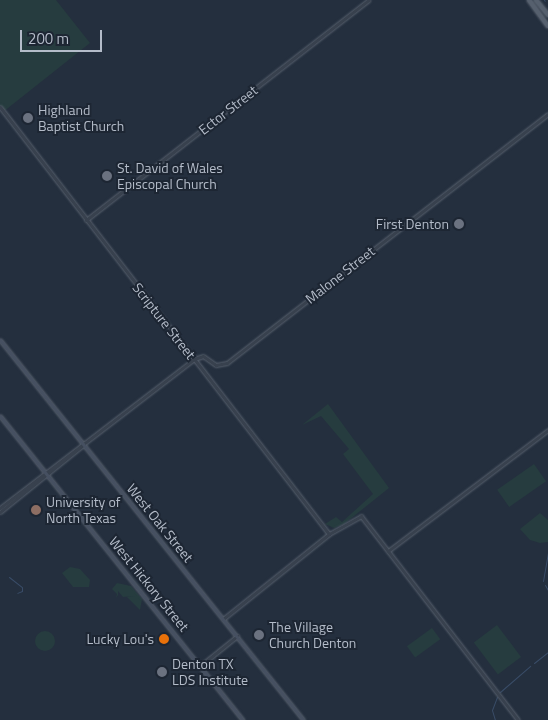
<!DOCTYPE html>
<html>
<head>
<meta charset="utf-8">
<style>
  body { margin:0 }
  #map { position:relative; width:548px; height:720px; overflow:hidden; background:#242f3e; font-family:"Titillium Web",sans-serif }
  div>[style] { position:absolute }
  .green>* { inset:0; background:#263c3f; transform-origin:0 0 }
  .round { border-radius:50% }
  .stream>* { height:1px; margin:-0.5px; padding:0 0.5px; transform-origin:0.5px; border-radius:0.5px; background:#394c67 }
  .roads { filter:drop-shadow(0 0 1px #565f6c) drop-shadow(0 0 1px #565f6c) }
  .tertiary>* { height:3px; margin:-1.5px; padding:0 1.5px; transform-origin:1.5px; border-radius:1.5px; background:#38414e }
  .secondary>* { height:3px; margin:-1.5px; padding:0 1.5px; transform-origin:1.5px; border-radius:1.5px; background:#465061 }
  .primary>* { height:4px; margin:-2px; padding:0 2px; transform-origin:2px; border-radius:2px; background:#56606e }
  .dots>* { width:14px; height:14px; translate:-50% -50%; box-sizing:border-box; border:2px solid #1d2633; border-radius:50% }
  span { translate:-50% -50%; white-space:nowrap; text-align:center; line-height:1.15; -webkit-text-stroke:4px #1d2633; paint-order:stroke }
  .poi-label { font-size:14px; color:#b4bcc9 }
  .left { translate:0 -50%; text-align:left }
  .right { translate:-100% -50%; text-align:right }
  .street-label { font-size:14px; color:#b4bcc9 }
  .scale { position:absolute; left:20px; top:30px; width:82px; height:22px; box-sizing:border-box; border:2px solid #b4bcc9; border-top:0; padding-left:6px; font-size:15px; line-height:18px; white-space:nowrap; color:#b4bcc9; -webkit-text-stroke:4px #1d2633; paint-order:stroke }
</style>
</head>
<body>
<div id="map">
  <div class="green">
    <i style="clip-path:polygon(0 0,56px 0,90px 43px,3px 112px,0 107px)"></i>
    <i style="clip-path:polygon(328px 404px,389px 488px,344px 524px,334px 528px,325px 524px,336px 517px,342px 522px,373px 494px,343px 454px,349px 449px,321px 416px,302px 425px)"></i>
    <i style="left:534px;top:464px;width:21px;height:45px;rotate:55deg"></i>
    <i style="clip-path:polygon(540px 513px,548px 520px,548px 542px,540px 543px,530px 540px,520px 529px)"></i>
    <i style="clip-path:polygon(70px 567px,80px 569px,90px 580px,89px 587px,73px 587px,62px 573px)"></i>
    <i style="clip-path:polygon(117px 583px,131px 586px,142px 599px,140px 610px,127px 597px,135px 596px,123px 597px,118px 591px,118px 595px,116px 598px,117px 594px,112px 589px)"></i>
    <i style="left:497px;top:625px;width:40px;height:29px;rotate:53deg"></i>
    <i style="left:432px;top:628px;width:14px;height:31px;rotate:54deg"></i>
    <i class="round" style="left:35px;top:631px;width:20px;height:20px"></i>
  </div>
  <div class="stream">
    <i style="left:544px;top:0;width:1px;rotate:45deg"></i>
    <i style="left:9px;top:577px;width:16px;rotate:38deg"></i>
    <i style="left:22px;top:587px;width:4px;rotate:90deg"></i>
    <i style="left:22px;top:591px;width:5px;rotate:158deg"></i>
    <i style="left:543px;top:581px;width:29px;rotate:-80deg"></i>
    <i style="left:545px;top:585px;width:6px;rotate:59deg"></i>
    <i style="left:534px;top:663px;width:18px;rotate:-38deg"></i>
    <i style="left:500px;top:692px;width:40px;rotate:-41deg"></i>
    <i style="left:495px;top:720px;width:10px;rotate:-107deg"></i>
    <i style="left:492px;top:710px;width:14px;rotate:-69deg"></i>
  </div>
  <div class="roads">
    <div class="tertiary">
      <i style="left:0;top:107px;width:539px;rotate:52.39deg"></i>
      <i style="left:86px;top:220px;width:358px;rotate:-37.9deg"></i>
      <i style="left:0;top:508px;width:245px;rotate:-37.5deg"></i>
      <i style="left:194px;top:359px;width:9px;rotate:-18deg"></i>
      <i style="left:203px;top:356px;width:16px;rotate:35deg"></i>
      <i style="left:216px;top:365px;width:11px;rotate:-10deg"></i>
      <i style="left:227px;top:363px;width:406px;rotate:-37.8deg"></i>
      <i style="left:0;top:512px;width:107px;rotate:-38.9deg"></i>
      <i style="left:388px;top:551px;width:201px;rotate:-37.1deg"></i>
      <i style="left:223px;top:619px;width:136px;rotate:-38.7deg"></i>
      <i style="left:329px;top:534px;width:37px;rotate:-29deg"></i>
      <i style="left:361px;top:516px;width:257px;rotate:52.4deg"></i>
      <i style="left:200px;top:666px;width:48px;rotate:-39deg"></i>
    </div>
    <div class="secondary">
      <i style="left:0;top:340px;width:486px;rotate:51.4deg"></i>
      <i style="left:0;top:416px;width:389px;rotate:51.4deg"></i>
    </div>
    <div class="primary">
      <i style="left:529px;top:0;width:32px;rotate:54deg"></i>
      <i style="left:536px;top:0;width:19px;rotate:51deg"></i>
    </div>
  </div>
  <div class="dots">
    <i style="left:28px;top:118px;background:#6b7280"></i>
    <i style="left:107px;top:176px;background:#6b7280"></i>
    <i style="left:459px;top:224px;background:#6b7280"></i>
    <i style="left:36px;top:510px;background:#8d6e63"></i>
    <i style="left:259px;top:635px;background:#6b7280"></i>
    <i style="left:164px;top:639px;background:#e8710a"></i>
    <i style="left:162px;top:672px;background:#6b7280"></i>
  </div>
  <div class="poi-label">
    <span class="left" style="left:38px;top:118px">Highland<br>Baptist Church</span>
    <span class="left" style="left:117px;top:176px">St. David of Wales<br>Episcopal Church</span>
    <span class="right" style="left:449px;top:224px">First Denton</span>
    <span class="left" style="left:46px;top:510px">University of<br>North Texas</span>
    <span class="left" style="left:269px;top:635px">The Village<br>Church Denton</span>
    <span class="right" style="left:154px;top:639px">Lucky Lou's</span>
    <span class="left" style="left:172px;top:672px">Denton TX<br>LDS Institute</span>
  </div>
  <div class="street-label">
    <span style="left:228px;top:110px;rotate:-38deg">Ector Street</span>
    <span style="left:340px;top:275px;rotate:-38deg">Malone Street</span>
    <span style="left:164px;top:321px;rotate:52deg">Scripture Street</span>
    <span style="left:160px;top:523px;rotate:51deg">West Oak Street</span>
    <span style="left:149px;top:584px;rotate:51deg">West Hickory Street</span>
  </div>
  <div class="scale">200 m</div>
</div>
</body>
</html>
